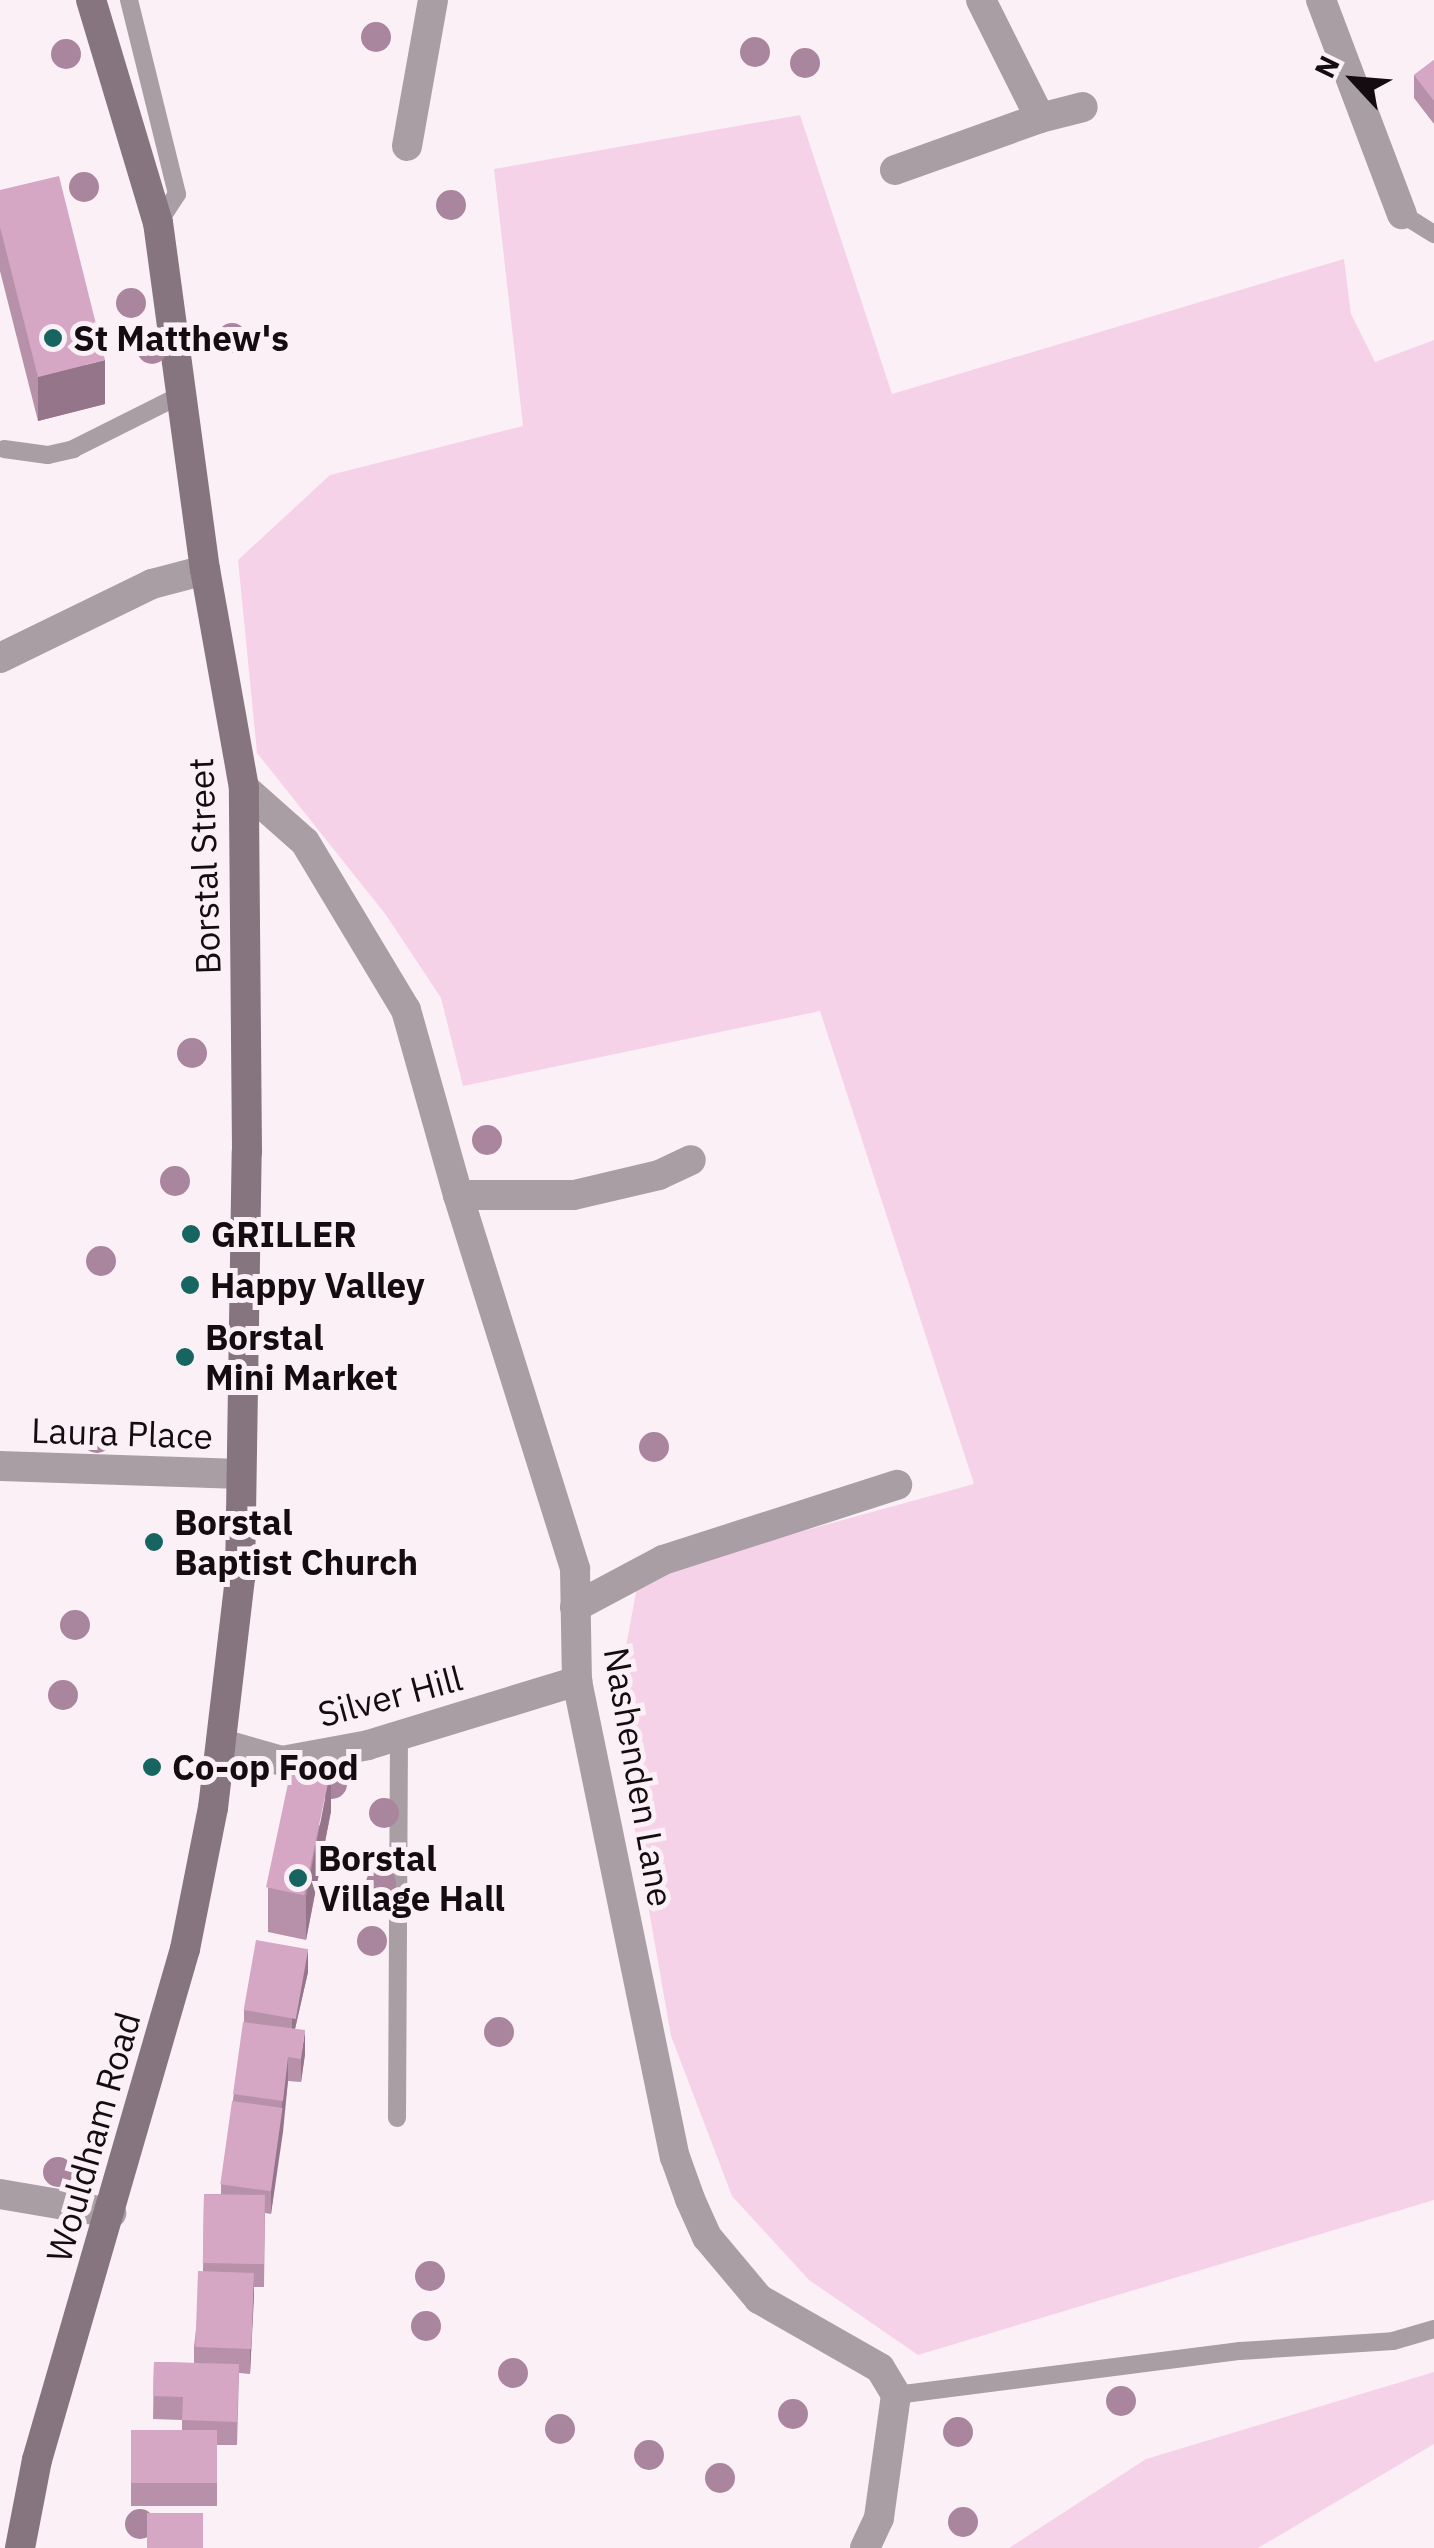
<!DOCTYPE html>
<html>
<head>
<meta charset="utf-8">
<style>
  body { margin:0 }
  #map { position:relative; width:1434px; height:2548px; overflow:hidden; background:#fcf0f7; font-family:"IBM Plex Sans",sans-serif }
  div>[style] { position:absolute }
  .green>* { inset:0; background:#f6d2e9 }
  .lane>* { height:18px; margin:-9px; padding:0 9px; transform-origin:9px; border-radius:9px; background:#aa9ea5 }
  .street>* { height:30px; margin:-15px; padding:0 15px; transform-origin:15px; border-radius:15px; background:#aa9ea5 }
  .secondary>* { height:30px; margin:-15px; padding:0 15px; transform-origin:15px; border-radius:15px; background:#86747f }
  .trees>* { width:30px; height:30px; margin:-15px; border-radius:50%; background:#aa859e }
  .wall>* { inset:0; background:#b790a9 }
  .shaded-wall>* { inset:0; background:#95758a }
  .building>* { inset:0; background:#d5a7c5; transform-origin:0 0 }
  .dots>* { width:28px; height:28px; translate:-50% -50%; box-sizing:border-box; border:5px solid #fcf0f7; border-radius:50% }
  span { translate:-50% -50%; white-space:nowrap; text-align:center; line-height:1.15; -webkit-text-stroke:10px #fcf0f7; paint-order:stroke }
  .poi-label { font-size:35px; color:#150c12; font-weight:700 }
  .left { translate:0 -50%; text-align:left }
  .street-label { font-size:35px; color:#150c12 }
  .north { position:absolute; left:1304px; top:30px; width:100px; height:100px; -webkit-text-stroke:8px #fcf0f7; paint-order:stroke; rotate:296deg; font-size:28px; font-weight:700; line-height:40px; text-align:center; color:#150c12 }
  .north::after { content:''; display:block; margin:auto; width:35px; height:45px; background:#150c12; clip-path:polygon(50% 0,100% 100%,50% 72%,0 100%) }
</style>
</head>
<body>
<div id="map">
  <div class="green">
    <i style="clip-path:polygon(800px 115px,892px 394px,1344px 259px,1351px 314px,1375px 362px,1434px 340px,1434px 2200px,918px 2355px,809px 2280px,732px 2196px,671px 2036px,614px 1711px,639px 1576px,974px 1484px,820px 1011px,463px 1086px,441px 998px,386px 915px,257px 753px,238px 560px,330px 475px,523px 426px,494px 169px)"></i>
    <i style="clip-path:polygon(1434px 2372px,1434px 2444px,1258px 2548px,1009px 2548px,1146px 2459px)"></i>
  </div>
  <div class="lane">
    <i style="left:129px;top:0;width:200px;rotate:76.1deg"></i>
    <i style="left:177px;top:194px;width:35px;rotate:123deg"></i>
    <i style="left:1402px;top:214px;width:38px;rotate:32deg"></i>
    <i style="left:4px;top:449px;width:44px;rotate:7.8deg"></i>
    <i style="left:48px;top:455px;width:26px;rotate:-13deg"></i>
    <i style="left:73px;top:449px;width:121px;rotate:-26.6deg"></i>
    <i style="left:397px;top:2118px;width:382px;rotate:-89.7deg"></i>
    <i style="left:896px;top:2395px;width:347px;rotate:-7.3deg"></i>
    <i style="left:1240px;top:2351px;width:153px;rotate:-3.7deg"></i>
    <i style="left:1393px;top:2341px;width:43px;rotate:-16.3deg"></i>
  </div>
  <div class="street">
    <i style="left:981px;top:0;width:132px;rotate:63.4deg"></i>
    <i style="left:1321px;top:0;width:229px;rotate:69.3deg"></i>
    <i style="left:407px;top:146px;width:148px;rotate:-79.9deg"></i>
    <i style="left:895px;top:170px;width:154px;rotate:-19.7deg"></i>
    <i style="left:1040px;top:118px;width:44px;rotate:-14.3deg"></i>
    <i style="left:0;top:658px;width:169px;rotate:-26deg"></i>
    <i style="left:152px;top:584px;width:55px;rotate:-14.8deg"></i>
    <i style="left:244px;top:788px;width:81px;rotate:41.5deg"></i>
    <i style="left:305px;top:842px;width:196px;rotate:59deg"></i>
    <i style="left:406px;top:1010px;width:192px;rotate:74.3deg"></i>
    <i style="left:458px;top:1195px;width:392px;rotate:72.6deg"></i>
    <i style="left:575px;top:1569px;width:112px;rotate:89deg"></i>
    <i style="left:577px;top:1681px;width:486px;rotate:78.4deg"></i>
    <i style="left:675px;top:2157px;width:45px;rotate:70.3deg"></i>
    <i style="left:690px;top:2199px;width:42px;rotate:65.9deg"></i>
    <i style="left:707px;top:2237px;width:81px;rotate:50deg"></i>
    <i style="left:759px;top:2299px;width:139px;rotate:29.7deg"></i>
    <i style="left:880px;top:2368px;width:31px;rotate:59deg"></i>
    <i style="left:896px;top:2395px;width:124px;rotate:97.9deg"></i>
    <i style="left:879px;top:2518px;width:33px;rotate:115deg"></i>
    <i style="left:458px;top:1195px;width:116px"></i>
    <i style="left:574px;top:1195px;width:87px;rotate:-13.2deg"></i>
    <i style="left:659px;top:1175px;width:35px;rotate:-25deg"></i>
    <i style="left:0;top:1466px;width:241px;rotate:1.9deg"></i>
    <i style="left:575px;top:1607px;width:100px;rotate:-28.1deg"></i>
    <i style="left:663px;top:1560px;width:246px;rotate:-17.8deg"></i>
    <i style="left:222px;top:1744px;width:62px;rotate:15.8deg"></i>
    <i style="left:282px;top:1761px;width:87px;rotate:-10.5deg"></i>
    <i style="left:368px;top:1745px;width:219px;rotate:-17deg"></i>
    <i style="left:0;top:2194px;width:113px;rotate:9.7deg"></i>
  </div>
  <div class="secondary">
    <i style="left:20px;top:2548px;width:90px;rotate:-79.1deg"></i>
    <i style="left:37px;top:2460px;width:532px;rotate:-73.85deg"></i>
    <i style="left:185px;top:1949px;width:144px;rotate:-78.8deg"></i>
    <i style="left:213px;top:1808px;width:232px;rotate:-83.3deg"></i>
    <i style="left:240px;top:1578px;width:426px;rotate:-89.1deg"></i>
    <i style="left:247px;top:1152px;width:364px;rotate:-90.5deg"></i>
    <i style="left:244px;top:788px;width:221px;rotate:-100.1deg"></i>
    <i style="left:205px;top:570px;width:350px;rotate:-97.7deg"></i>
    <i style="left:158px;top:223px;width:233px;rotate:-106.7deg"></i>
  </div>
  <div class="trees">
    <i style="left:376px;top:37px"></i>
    <i style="left:755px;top:52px"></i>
    <i style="left:66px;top:54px"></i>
    <i style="left:805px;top:63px"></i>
    <i style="left:84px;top:187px"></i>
    <i style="left:451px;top:205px"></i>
    <i style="left:131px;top:303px"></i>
    <i style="left:232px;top:338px"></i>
    <i style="left:152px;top:349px"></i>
    <i style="left:192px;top:1053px"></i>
    <i style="left:487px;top:1140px"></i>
    <i style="left:175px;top:1181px"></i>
    <i style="left:101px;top:1261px"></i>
    <i style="left:97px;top:1438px"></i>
    <i style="left:654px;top:1447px"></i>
    <i style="left:75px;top:1625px"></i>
    <i style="left:63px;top:1695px"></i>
    <i style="left:332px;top:1784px"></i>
    <i style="left:384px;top:1813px"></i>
    <i style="left:381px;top:1883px"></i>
    <i style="left:372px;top:1941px"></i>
    <i style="left:499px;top:2032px"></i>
    <i style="left:58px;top:2172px"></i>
    <i style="left:430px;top:2276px"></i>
    <i style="left:426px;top:2326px"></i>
    <i style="left:513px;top:2373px"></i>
    <i style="left:1121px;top:2401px"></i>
    <i style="left:793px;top:2414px"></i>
    <i style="left:560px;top:2429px"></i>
    <i style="left:958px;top:2432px"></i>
    <i style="left:649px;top:2455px"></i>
    <i style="left:720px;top:2478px"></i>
    <i style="left:963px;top:2522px"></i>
    <i style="left:140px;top:2524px"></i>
  </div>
  <div class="wall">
    <i style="clip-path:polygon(1434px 60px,1434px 124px,1414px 98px,1414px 75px)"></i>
    <i style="clip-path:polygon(0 190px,105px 404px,38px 421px,0 271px)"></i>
    <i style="clip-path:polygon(331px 1811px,306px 1940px,268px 1932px,268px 1888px)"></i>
    <i style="clip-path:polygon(308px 1972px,295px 2029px,305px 2054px,301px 2082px,288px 2081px,271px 2214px,265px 2213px,264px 2287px,254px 2287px,250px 2374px,239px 2373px,237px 2445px,217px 2445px,217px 2506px,131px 2506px,131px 2430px,182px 2430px,182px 2420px,153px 2419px,154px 2362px,194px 2363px,194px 2347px,203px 2271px,204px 2194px,221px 2194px,221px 2184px,244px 2022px,244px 2010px)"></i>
  </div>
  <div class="shaded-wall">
    <i style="clip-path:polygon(105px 360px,105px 404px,38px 421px,38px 377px)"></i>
    <i style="clip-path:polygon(331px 1768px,331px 1811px,306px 1940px,306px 1896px)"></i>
    <i style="clip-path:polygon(308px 1949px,308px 1972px,292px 2042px,292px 2019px)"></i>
    <i style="clip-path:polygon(305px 2030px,305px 2054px,301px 2082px,301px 2059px)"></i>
    <i style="clip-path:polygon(288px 2057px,288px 2081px,283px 2132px,271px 2214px,271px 2191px)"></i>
    <i style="clip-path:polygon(254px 2273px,254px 2297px,250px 2374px,250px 2350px)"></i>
  </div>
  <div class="building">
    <i style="clip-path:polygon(1434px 60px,1434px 101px,1414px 75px)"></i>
    <i style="clip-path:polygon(59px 176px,105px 360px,38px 377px,0 227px,0 190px)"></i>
    <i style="left:293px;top:1760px;width:39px;height:130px;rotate:12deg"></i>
    <i style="left:256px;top:1940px;width:53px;height:71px;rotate:10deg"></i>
    <i style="clip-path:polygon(243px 2022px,305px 2030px,301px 2059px,288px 2057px,283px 2101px,233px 2094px)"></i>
    <i style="left:232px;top:2101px;width:51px;height:84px;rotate:8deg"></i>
    <i style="left:204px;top:2194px;width:61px;height:69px;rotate:1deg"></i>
    <i style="left:198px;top:2271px;width:56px;height:76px;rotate:2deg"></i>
    <i style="clip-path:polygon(154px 2362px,239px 2364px,237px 2422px,182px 2420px,183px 2397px,153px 2396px)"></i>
    <i style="left:131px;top:2430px;width:86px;height:53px"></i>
    <i style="left:147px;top:2513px;width:56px;height:35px"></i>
  </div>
  <div class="dots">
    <i style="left:53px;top:338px;background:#176561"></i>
    <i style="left:191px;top:1234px;background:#176561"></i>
    <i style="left:190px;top:1285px;background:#176561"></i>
    <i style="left:185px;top:1357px;background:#176561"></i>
    <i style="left:154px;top:1542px;background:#176561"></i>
    <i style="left:152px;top:1767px;background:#176561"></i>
    <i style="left:298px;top:1878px;background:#176561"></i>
  </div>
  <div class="poi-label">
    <span class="left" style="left:73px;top:338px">St Matthew's</span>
    <span class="left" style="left:211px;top:1234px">GRILLER</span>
    <span class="left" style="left:210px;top:1285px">Happy Valley</span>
    <span class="left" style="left:205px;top:1357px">Borstal<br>Mini Market</span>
    <span class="left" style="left:174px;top:1542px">Borstal<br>Baptist Church</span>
    <span class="left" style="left:172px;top:1767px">Co-op Food</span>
    <span class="left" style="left:318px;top:1878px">Borstal<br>Village Hall</span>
  </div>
  <div class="street-label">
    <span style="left:204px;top:866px;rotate:-92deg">Borstal Street</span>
    <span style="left:122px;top:1433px;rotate:2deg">Laura Place</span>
    <span style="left:390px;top:1696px;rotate:-15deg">Silver Hill</span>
    <span style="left:639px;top:1777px;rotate:80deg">Nashenden Lane</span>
    <span style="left:93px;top:2137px;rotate:-74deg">Wouldham Road</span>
  </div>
  <div class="north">N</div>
</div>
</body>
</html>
